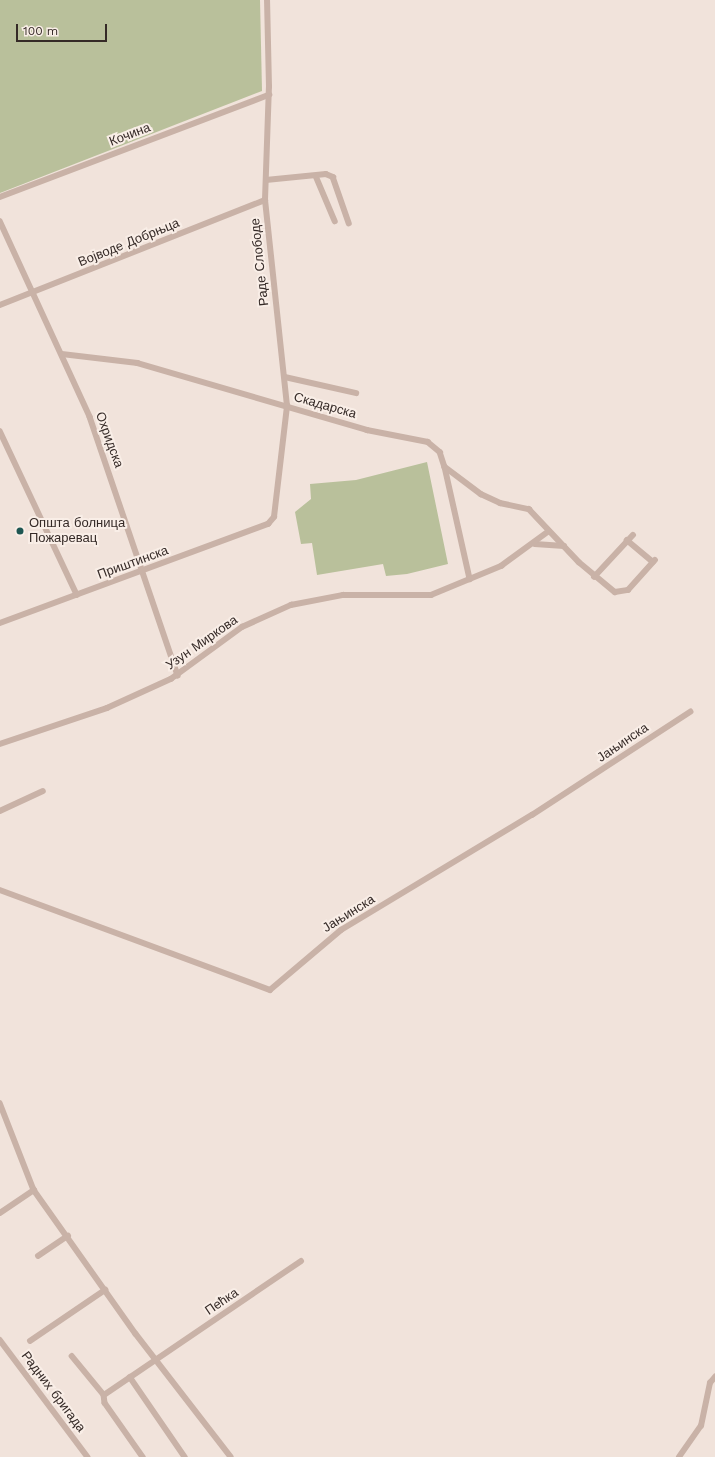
<!DOCTYPE html>
<meta charset="utf-8">
<style>
body{margin:0}
#map{position:relative;width:715px;height:1457px;overflow:hidden;background:#f1e3db;font-family:"Work Sans",sans-serif}
div>[style]{position:absolute}
.green>*{inset:0;background:#b9c09b}
.minor>*{height:5.5px;margin:-2.75px;padding:0 2.75px;transform-origin:2.75px;border-radius:2.75px;background:#c9b2a7}
.dots>*{width:11px;height:11px;translate:-50% -50%;box-sizing:border-box;border:2px solid #f9eee7;border-radius:50%}
span{translate:-50% -50%;white-space:nowrap;text-align:center;line-height:1.15;-webkit-text-stroke:4px #f9eee7;paint-order:stroke}
.street-label{font-size:13px;color:#352a27}
.poi-label{font-size:13px;color:#352a27}
.left{translate:0 -50%;text-align:left}
.scale{position:absolute;left:16px;top:24px;width:91px;height:18px;box-sizing:border-box;border:2px solid #352a27;border-top:0;padding-left:5px;font-size:12px;line-height:14px;white-space:nowrap;color:#352a27;-webkit-text-stroke:3px #f9eee7;paint-order:stroke}
</style>
<div id="map">
<div class="green">
<i style="clip-path:polygon(0 0,260px 0,262px 91px,0 193px)"></i>
<i style="clip-path:polygon(427px 462px,448px 564px,407px 574px,386px 576px,383px 564px,317px 575px,312px 543px,301px 544px,295px 512px,311px 499px,310px 484px,356px 480px)"></i>
</div>
<div class="minor">
<i style="left:316px;top:176px;width:49px;rotate:67.1deg"></i>
<i style="left:266px;top:180px;width:60px;rotate:-5.7deg"></i>
<i style="left:326px;top:174px;width:8px;rotate:23deg"></i>
<i style="left:333px;top:177px;width:49px;rotate:70.8deg"></i>
<i style="left:0;top:197px;width:288px;rotate:-20.8deg"></i>
<i style="left:0;top:221px;width:216px;rotate:65.3deg"></i>
<i style="left:90px;top:417px;width:273px;rotate:71.2deg"></i>
<i style="left:0;top:305px;width:285px;rotate:-21.6deg"></i>
<i style="left:62px;top:354px;width:76px;rotate:6.8deg"></i>
<i style="left:137px;top:363px;width:240px;rotate:16.2deg"></i>
<i style="left:367px;top:430px;width:62px;rotate:11.1deg"></i>
<i style="left:428px;top:442px;width:16px;rotate:40deg"></i>
<i style="left:440px;top:452px;width:16px;rotate:72deg"></i>
<i style="left:445px;top:467px;width:45px;rotate:36.9deg"></i>
<i style="left:481px;top:494px;width:21px;rotate:25deg"></i>
<i style="left:500px;top:503px;width:30px;rotate:12deg"></i>
<i style="left:529px;top:509px;width:73px;rotate:46.7deg"></i>
<i style="left:579px;top:562px;width:47px;rotate:39.8deg"></i>
<i style="left:615px;top:592px;width:13px;rotate:-9deg"></i>
<i style="left:628px;top:590px;width:40px;rotate:-48deg"></i>
<i style="left:285px;top:377px;width:73px;rotate:12.7deg"></i>
<i style="left:0;top:431px;width:181px;rotate:64.8deg"></i>
<i style="left:445px;top:467px;width:115px;rotate:77.4deg"></i>
<i style="left:627px;top:540px;width:34px;rotate:40deg"></i>
<i style="left:535px;top:544px;width:29px;rotate:4deg"></i>
<i style="left:594px;top:577px;width:57px;rotate:-47.1deg"></i>
<i style="left:0;top:623px;width:286px;rotate:-20.3deg"></i>
<i style="left:268px;top:524px;width:9px;rotate:-49deg"></i>
<i style="left:274px;top:517px;width:112px;rotate:-83.3deg"></i>
<i style="left:287px;top:406px;width:207px;rotate:-96.1deg"></i>
<i style="left:265px;top:200px;width:113px;rotate:-88deg"></i>
<i style="left:269px;top:87px;width:87px;rotate:-91.3deg"></i>
<i style="left:0;top:744px;width:113px;rotate:-18.6deg"></i>
<i style="left:107px;top:708px;width:70px;rotate:-24.4deg"></i>
<i style="left:171px;top:679px;width:88px;rotate:-36.2deg"></i>
<i style="left:242px;top:627px;width:54px;rotate:-24.2deg"></i>
<i style="left:291px;top:605px;width:53px;rotate:-10.9deg"></i>
<i style="left:343px;top:595px;width:88px"></i>
<i style="left:431px;top:595px;width:76px;rotate:-22.5deg"></i>
<i style="left:501px;top:566px;width:59px;rotate:-36.1deg"></i>
<i style="left:0;top:811px;width:47px;rotate:-24.9deg"></i>
<i style="left:0;top:890px;width:288px;rotate:20.3deg"></i>
<i style="left:270px;top:990px;width:93px;rotate:-40.2deg"></i>
<i style="left:341px;top:930px;width:223px;rotate:-31.1deg"></i>
<i style="left:532px;top:815px;width:189px;rotate:-33.1deg"></i>
<i style="left:0;top:1103px;width:93px;rotate:68.7deg"></i>
<i style="left:34px;top:1190px;width:176px;rotate:54.7deg"></i>
<i style="left:136px;top:1334px;width:155px;rotate:52.3deg"></i>
<i style="left:0;top:1213px;width:41px;rotate:-34.1deg"></i>
<i style="left:38px;top:1256px;width:36px;rotate:-34deg"></i>
<i style="left:0;top:1340px;width:146px;rotate:53.1deg"></i>
<i style="left:30px;top:1341px;width:91px;rotate:-34.2deg"></i>
<i style="left:72px;top:1356px;width:50px;rotate:50.6deg"></i>
<i style="left:104px;top:1395px;width:8px;rotate:83deg"></i>
<i style="left:105px;top:1403px;width:66px;rotate:54.9deg"></i>
<i style="left:130px;top:1377px;width:97px;rotate:55.5deg"></i>
<i style="left:104px;top:1395px;width:238px;rotate:-34.2deg"></i>
<i style="left:679px;top:1457px;width:38px;rotate:-55deg"></i>
<i style="left:701px;top:1426px;width:44px;rotate:-78.2deg"></i>
<i style="left:710px;top:1383px;width:8px;rotate:-50deg"></i>
</div>
<div class="dots">
<i style="left:20px;top:531px;background:#1e5652"></i>
</div>
<div class="street-label">
<span style="left:130px;top:135px;rotate:-21deg">Кочина</span>
<span style="left:129px;top:243px;rotate:-22deg">Војводе Добрњца</span>
<span style="left:260px;top:262px;rotate:-96deg">Раде Слободе</span>
<span style="left:325px;top:406px;rotate:16deg">Скадарска</span>
<span style="left:109px;top:440px;rotate:70deg">Охридска</span>
<span style="left:133px;top:563px;rotate:-20deg">Приштинска</span>
<span style="left:202px;top:643px;rotate:-35deg">Узун Миркова</span>
<span style="left:623px;top:743px;rotate:-34deg">Јањинска</span>
<span style="left:349px;top:914px;rotate:-32deg">Јањинска</span>
<span style="left:222px;top:1302px;rotate:-34deg">Пећка</span>
<span style="left:53px;top:1392px;rotate:53deg">Радних бригада</span>
</div>
<div class="poi-label">
<span class="left" style="left:29px;top:531px">Општа болница<br>Пожаревац</span>
</div>
<div class="scale">100 m</div>
</div>
